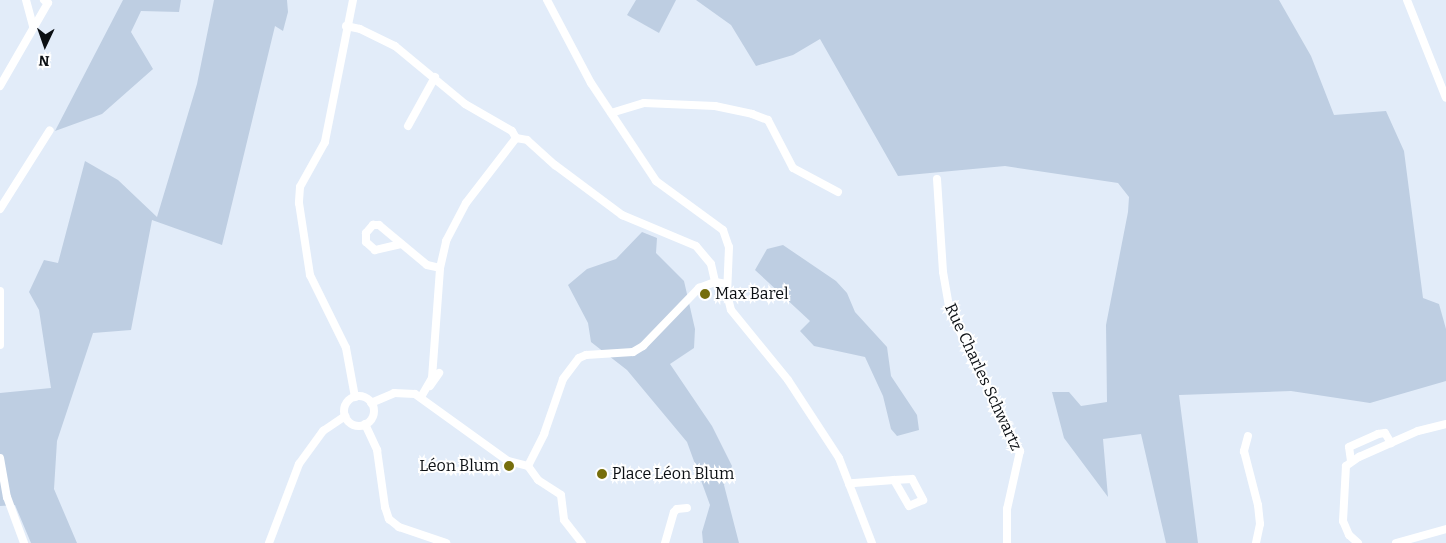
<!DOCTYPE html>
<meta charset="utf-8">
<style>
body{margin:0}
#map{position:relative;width:1446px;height:543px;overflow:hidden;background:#e2ecf9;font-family:Bitter,serif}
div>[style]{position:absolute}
.green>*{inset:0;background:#becee2}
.minor>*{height:8px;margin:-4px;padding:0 4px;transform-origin:4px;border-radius:4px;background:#fff}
.minor>.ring{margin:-4px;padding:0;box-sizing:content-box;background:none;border:8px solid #fff;border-radius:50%}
.dots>*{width:14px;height:14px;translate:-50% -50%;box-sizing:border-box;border:2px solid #fff;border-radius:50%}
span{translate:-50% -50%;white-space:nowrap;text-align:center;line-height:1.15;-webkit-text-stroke:4px #fff;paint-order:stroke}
.poi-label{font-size:16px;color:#0b0f13}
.left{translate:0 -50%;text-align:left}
.right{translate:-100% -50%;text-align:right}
.street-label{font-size:16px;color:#0b0f13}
.north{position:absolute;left:20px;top:20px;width:50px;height:50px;-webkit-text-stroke:4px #fff;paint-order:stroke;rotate:183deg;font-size:14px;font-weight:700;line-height:20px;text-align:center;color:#0b0f13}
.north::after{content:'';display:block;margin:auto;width:18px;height:22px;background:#0b0f13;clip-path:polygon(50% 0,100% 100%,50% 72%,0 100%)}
</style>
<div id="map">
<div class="green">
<i style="clip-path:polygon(123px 0,181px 0,179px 12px,141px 11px,131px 32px,153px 69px,102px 114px,55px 131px)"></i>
<i style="clip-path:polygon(214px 0,287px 0,288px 12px,283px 31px,275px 26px,222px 245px,152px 220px,131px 330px,93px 333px,57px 441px,54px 489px,77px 543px,31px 543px,15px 505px,0 506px,0 393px,51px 388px,39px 310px,29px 292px,44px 260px,58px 263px,85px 161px,118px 180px,157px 217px,197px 84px)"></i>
<i style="clip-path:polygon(636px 0,676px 0,659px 33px,627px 15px)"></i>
<i style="clip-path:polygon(696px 0,1279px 0,1311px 56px,1334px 115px,1386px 111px,1404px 151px,1423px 298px,1439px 304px,1446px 329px,1446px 381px,1370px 403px,1291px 391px,1179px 395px,1198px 543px,1166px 543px,1141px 434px,1103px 439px,1108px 497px,1064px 438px,1052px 392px,1069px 392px,1081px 406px,1107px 402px,1106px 325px,1128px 212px,1129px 197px,1118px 183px,1005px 166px,898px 176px,820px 39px,793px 55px,756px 66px,731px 25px)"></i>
<i style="clip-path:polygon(642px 232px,657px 238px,656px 253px,684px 281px,695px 329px,694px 348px,670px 364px,712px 426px,732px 466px,724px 485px,739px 543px,703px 543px,702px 532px,710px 505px,687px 442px,627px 370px,591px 342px,588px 323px,568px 285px,587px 269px,616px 259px)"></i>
<i style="clip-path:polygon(783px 245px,836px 281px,847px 293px,855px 312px,887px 347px,891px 376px,917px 415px,919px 430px,897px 436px,891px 429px,883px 396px,865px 357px,814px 346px,800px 331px,810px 321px,755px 270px,767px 249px)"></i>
</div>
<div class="minor">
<i style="left:26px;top:0;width:27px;rotate:75deg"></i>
<i style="left:353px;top:0;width:145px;rotate:101.2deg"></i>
<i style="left:325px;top:142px;width:51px;rotate:119.1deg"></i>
<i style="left:300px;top:187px;width:16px;rotate:94deg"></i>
<i style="left:299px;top:203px;width:73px;rotate:81.3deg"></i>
<i style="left:310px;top:275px;width:81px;rotate:63.7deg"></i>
<i style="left:346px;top:348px;width:50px;rotate:79.6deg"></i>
<i style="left:547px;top:0;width:94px;rotate:62.1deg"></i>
<i style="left:591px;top:83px;width:118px;rotate:56.4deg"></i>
<i style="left:656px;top:181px;width:83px;rotate:36.2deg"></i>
<i style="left:723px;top:230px;width:18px;rotate:71deg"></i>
<i style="left:729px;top:247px;width:47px;rotate:92.4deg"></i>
<i style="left:727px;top:294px;width:16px;rotate:76deg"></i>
<i style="left:731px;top:310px;width:90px;rotate:50.8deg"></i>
<i style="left:788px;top:380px;width:93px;rotate:56.8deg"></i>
<i style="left:839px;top:458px;width:91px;rotate:68.8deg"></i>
<i style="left:1407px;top:0;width:105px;rotate:68.3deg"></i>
<i style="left:346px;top:26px;width:14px;rotate:12deg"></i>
<i style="left:360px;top:29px;width:39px;rotate:26deg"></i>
<i style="left:395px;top:46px;width:91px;rotate:39.6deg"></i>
<i style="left:465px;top:104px;width:54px;rotate:29.9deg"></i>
<i style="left:512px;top:131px;width:8px;rotate:60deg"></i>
<i style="left:0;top:86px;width:96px;rotate:-60deg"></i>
<i style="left:48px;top:3px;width:5px;rotate:-143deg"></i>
<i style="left:611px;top:113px;width:34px;rotate:-17deg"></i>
<i style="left:644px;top:103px;width:71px;rotate:2.4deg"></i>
<i style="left:715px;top:106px;width:38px;rotate:12deg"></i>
<i style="left:752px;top:114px;width:17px;rotate:21deg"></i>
<i style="left:768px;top:120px;width:54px;rotate:62.5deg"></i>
<i style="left:793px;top:168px;width:51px;rotate:28.1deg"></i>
<i style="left:408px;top:126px;width:56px;rotate:-61.1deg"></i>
<i style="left:516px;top:138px;width:11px;rotate:10deg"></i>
<i style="left:527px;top:140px;width:38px;rotate:42deg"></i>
<i style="left:555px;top:165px;width:84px;rotate:36.7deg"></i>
<i style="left:622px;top:215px;width:80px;rotate:22.7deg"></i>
<i style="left:696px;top:246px;width:23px;rotate:50deg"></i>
<i style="left:711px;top:264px;width:18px;rotate:77deg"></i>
<i style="left:937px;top:179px;width:93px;rotate:86.3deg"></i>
<i style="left:943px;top:272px;width:41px;rotate:80.1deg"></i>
<i style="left:950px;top:312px;width:156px;rotate:63.3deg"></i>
<i style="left:1020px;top:451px;width:59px;rotate:102.6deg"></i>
<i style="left:1007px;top:509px;width:34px;rotate:90deg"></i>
<i style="left:0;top:209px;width:93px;rotate:-57.7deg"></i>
<i style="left:401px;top:244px;width:27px;rotate:167deg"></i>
<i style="left:375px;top:250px;width:12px;rotate:-138deg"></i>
<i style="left:366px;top:242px;width:9px;rotate:-90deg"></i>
<i style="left:366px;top:233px;width:11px;rotate:-49deg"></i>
<i style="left:373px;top:225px;width:6px"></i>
<i style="left:379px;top:225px;width:62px;rotate:39.8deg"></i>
<i style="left:427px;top:265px;width:13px;rotate:13deg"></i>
<i style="left:0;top:291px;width:54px;rotate:90deg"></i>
<i style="left:430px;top:386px;width:16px;rotate:-55deg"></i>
<i class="ring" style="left:344px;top:396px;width:22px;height:22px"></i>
<i style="left:421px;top:397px;width:22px;rotate:-60deg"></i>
<i style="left:432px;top:378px;width:110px;rotate:-85.8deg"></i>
<i style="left:440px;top:268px;width:28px;rotate:-77deg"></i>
<i style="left:446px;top:241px;width:43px;rotate:-62.2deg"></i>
<i style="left:466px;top:203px;width:82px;rotate:-52.4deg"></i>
<i style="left:371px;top:403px;width:25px;rotate:-23deg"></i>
<i style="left:394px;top:393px;width:21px;rotate:3deg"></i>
<i style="left:415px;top:394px;width:115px;rotate:35.8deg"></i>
<i style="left:508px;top:461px;width:21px;rotate:14deg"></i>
<i style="left:528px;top:466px;width:36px;rotate:-63deg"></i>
<i style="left:544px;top:434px;width:58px;rotate:-70.9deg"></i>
<i style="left:563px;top:379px;width:26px;rotate:-53deg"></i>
<i style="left:579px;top:358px;width:8px;rotate:-23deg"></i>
<i style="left:586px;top:355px;width:47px;rotate:-3.7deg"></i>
<i style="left:633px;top:352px;width:12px;rotate:-31deg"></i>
<i style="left:643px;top:346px;width:81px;rotate:-46deg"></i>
<i style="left:699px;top:288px;width:17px;rotate:-21deg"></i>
<i style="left:715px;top:282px;width:12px;rotate:9deg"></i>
<i style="left:365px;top:424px;width:29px;rotate:65deg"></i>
<i style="left:377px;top:450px;width:58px;rotate:82deg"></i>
<i style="left:385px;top:507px;width:13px;rotate:72deg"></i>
<i style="left:389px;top:519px;width:13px;rotate:39deg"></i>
<i style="left:399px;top:527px;width:50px;rotate:18.8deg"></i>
<i style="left:1248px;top:436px;width:16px;rotate:105deg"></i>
<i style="left:1244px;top:451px;width:56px;rotate:75.5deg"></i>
<i style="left:1258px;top:505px;width:19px;rotate:84deg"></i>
<i style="left:1260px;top:524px;width:19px;rotate:102deg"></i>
<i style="left:0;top:458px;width:40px;rotate:80deg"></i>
<i style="left:7px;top:497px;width:49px;rotate:69.7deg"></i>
<i style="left:1351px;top:461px;width:14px;rotate:-98deg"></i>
<i style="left:1349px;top:447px;width:32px;rotate:-24deg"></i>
<i style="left:1378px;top:434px;width:7px;rotate:-8deg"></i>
<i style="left:1385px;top:433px;width:12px;rotate:59deg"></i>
<i style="left:528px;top:466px;width:17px;rotate:54deg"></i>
<i style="left:538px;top:480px;width:27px;rotate:33deg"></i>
<i style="left:561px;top:495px;width:25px;rotate:83deg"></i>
<i style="left:564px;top:520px;width:29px;rotate:52deg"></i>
<i style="left:849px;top:484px;width:5px;rotate:-11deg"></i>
<i style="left:854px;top:483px;width:40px;rotate:-4.3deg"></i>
<i style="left:894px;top:480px;width:18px;rotate:-3deg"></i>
<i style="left:912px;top:479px;width:24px;rotate:62deg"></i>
<i style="left:923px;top:500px;width:15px;rotate:157deg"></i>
<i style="left:909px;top:506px;width:30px;rotate:-120deg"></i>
<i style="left:269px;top:543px;width:85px;rotate:-69.2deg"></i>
<i style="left:299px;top:464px;width:41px;rotate:-54deg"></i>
<i style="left:323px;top:431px;width:27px;rotate:-34deg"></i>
<i style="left:665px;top:543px;width:32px;rotate:-74deg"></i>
<i style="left:674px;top:512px;width:4px;rotate:-45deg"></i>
<i style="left:677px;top:509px;width:10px;rotate:-6deg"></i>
<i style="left:1358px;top:543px;width:12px;rotate:-138deg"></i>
<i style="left:1349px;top:535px;width:15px;rotate:-113deg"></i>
<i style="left:1343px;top:521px;width:55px;rotate:-86.9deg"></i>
<i style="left:1346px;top:466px;width:16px;rotate:-35deg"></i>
<i style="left:1359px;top:457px;width:64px;rotate:-23.8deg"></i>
<i style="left:1418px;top:431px;width:29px;rotate:-14deg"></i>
<i style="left:1396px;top:543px;width:52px;rotate:-15.6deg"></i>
</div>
<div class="dots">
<i style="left:705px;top:294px;background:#766e0c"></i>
<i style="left:509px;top:466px;background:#766e0c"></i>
<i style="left:602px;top:474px;background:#766e0c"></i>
</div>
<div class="poi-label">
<span class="left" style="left:715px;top:294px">Max Barel</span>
<span class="right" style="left:499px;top:466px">Léon Blum</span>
<span class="left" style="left:612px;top:474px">Place Léon Blum</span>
</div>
<div class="street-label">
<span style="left:983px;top:377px;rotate:65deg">Rue Charles Schwartz</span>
</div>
<div class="north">N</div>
</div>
